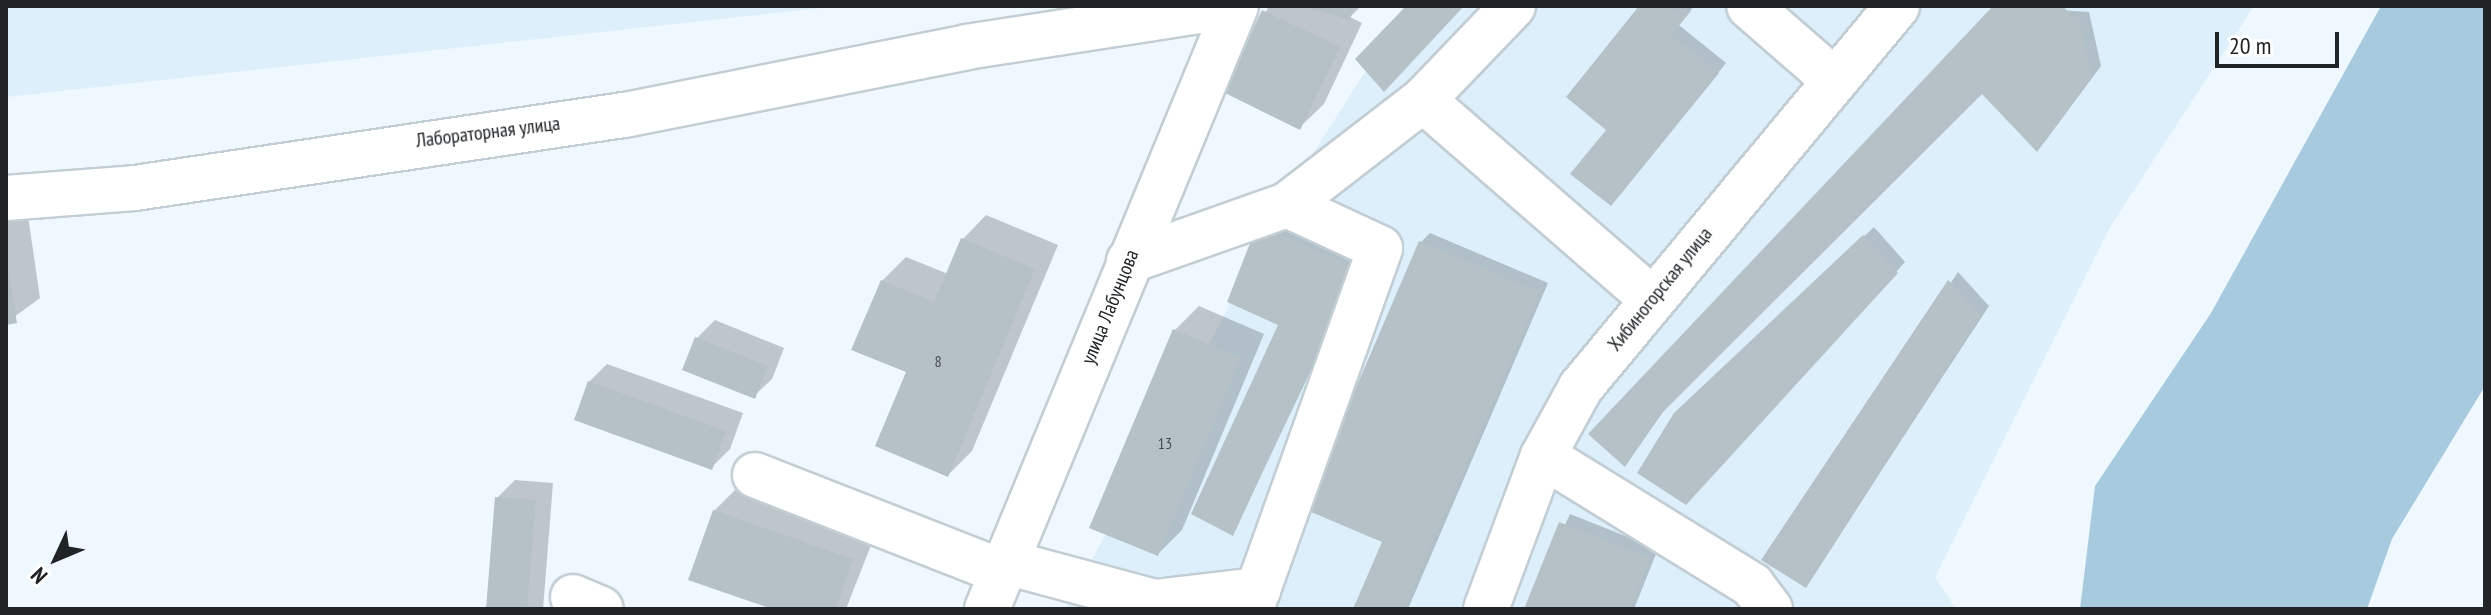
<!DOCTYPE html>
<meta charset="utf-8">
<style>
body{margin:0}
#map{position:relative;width:2491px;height:615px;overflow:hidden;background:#eff8fe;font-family:"PT Sans Narrow",sans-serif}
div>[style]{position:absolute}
.built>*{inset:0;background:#ddeffb}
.green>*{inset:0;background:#a8cadf}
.shadow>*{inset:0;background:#0003}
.building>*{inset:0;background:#b6c0c7}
.roads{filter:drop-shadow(2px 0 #c2cdd4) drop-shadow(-2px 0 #c2cdd4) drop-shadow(0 2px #c2cdd4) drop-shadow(0 -2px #c2cdd4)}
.minor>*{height:44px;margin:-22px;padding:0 22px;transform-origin:22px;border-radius:22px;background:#fff}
span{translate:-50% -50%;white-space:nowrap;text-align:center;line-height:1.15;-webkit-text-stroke:8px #fff;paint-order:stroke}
.number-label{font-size:16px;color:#464b4f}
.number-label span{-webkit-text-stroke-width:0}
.street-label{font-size:20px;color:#202427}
.frame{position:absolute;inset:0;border:8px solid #202427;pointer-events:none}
.north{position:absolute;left:16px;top:519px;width:80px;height:80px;-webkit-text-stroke:6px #fff;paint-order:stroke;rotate:226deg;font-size:22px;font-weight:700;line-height:32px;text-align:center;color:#202427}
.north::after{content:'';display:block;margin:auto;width:28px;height:36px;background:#202427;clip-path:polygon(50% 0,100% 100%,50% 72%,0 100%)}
.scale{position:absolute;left:2215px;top:32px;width:124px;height:36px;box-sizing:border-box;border:4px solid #202427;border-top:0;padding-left:10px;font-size:24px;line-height:28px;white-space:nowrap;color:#202427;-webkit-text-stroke:6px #fff;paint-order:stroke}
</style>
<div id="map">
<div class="built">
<i style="clip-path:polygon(6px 6px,839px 6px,6px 97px)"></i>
<i style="clip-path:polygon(1407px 6px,2254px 6px,2110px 227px,1935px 577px,1956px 609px,1065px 609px,1307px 163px)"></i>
</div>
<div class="green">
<i style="clip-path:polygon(2381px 6px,2485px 6px,2485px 386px,2392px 539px,2367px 609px,2080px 609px,2095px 486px,2211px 313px)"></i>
</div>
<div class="shadow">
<i style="clip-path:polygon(1269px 6px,1361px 6px,1350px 17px,1362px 23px,1324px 104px,1300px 127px,1225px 92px)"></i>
<i style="clip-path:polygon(1642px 6px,1694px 6px,1679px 25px,1726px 63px,1620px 195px,1609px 130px,1568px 96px)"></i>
<i style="clip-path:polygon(1995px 6px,2089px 12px,2101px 66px,2046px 140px,2037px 149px,1982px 92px,1671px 401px,1625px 464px,1591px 433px)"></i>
<i style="clip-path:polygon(27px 209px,40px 298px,6px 323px,6px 212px)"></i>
<i style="clip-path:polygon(986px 215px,1058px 245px,972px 451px,948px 475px,882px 281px,906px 257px,948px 274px,963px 239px)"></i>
<i style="clip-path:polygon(1268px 217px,1365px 257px,1233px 534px,1280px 324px)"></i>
<i style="clip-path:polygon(1874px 227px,1905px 262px,1695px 493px,1676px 415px)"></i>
<i style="clip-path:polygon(1430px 233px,1548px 283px,1408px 609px,1355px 609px,1384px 541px,1421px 242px)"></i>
<i style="clip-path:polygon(1958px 272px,1989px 306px,1806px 585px,1764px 560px)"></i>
<i style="clip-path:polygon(1199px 306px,1264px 334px,1182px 530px,1158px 554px,1175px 330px)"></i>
<i style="clip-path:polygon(715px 320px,784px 348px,772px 379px,754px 396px,697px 338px)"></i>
<i style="clip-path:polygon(607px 364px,743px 413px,730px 449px,712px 467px,589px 382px)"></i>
<i style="clip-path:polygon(515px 480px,553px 483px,543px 609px,488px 609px,497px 498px)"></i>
<i style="clip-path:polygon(738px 487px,875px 535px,846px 609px,778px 609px,714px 511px)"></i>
<i style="clip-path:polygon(1570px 514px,1658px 549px,1634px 609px,1526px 609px)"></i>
</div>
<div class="building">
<i style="clip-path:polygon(1302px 6px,1354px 6px,1350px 20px)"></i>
<i style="clip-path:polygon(1406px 6px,1464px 6px,1384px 92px,1355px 59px)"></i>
<i style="clip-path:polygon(1639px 6px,1691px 11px,1671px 35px,1719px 73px,1611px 206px,1570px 174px,1606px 130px,1566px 97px)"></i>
<i style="clip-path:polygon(1993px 6px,2062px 6px,2080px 21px,2092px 77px,2037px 152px,1982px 94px,1662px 413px,1625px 467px,1588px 434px)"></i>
<i style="clip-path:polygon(1262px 10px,1340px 47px,1300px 130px,1223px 92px)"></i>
<i style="clip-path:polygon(1257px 225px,1357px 267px,1233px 536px,1191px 514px,1278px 325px,1227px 302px)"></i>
<i style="clip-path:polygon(1863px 235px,1898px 273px,1686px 505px,1637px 473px,1674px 413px)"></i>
<i style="clip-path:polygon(961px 238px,1035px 269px,948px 477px,875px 446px,906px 372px,851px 350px,881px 280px,934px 302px)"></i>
<i style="clip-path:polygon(1419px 241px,1540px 292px,1404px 609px,1353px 609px,1382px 542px,1304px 509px)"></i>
<i style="clip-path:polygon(6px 258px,17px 323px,6px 325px)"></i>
<i style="clip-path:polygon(1948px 280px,1981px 316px,1806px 588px,1761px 560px)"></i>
<i style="clip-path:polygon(1173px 329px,1241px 358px,1158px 556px,1089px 528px)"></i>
<i style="clip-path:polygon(695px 337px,768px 366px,755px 399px,682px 370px)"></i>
<i style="clip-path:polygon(588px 381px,726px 431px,712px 470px,574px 420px)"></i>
<i style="clip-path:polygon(495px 497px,536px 500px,527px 609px,486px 609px)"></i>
<i style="clip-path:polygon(713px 510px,853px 559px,836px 609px,772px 609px,688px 580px)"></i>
<i style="clip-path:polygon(1559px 522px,1650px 558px,1630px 609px,1524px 609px)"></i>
</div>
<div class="roads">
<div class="minor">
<i style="left:1749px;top:6px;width:113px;rotate:41deg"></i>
<i style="left:1423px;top:100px;width:130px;rotate:-46.2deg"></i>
<i style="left:6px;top:198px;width:129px;rotate:-4.4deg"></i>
<i style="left:135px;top:188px;width:495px;rotate:-8.5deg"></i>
<i style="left:625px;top:115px;width:349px;rotate:-11.2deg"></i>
<i style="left:967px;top:47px;width:267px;rotate:-8.8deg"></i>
<i style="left:1129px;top:261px;width:168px;rotate:-19.5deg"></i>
<i style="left:1287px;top:205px;width:172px;rotate:-37.7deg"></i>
<i style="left:1423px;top:100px;width:302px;rotate:41deg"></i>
<i style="left:1543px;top:456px;width:246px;rotate:31.7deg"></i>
<i style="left:1752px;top:585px;width:30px;rotate:53deg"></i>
<i style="left:755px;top:475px;width:265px;rotate:21.4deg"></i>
<i style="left:1006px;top:562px;width:153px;rotate:15.1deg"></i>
<i style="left:1154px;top:602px;width:105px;rotate:-6.6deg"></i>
<i style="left:573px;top:597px;width:30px;rotate:23deg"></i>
<i style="left:987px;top:609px;width:652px;rotate:-67.56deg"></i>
<i style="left:1251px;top:609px;width:383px;rotate:-70.3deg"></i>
<i style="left:1380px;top:248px;width:102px;rotate:-155.2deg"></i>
<i style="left:1486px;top:609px;width:163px;rotate:-69.6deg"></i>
<i style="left:1543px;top:456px;width:79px;rotate:-61.2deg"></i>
<i style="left:1581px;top:387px;width:495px;rotate:-50.3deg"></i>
</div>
</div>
<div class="number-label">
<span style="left:938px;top:361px">8</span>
<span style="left:1165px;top:443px">13</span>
</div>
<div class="street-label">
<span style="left:488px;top:132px;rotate:-7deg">Лабораторная улица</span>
<span style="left:1660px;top:289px;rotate:-51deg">Хибиногорская улица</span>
<span style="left:1110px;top:307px;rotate:-68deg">улица Лабунцова</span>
</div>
<div class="frame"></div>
<div class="north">N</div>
<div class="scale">20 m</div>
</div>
